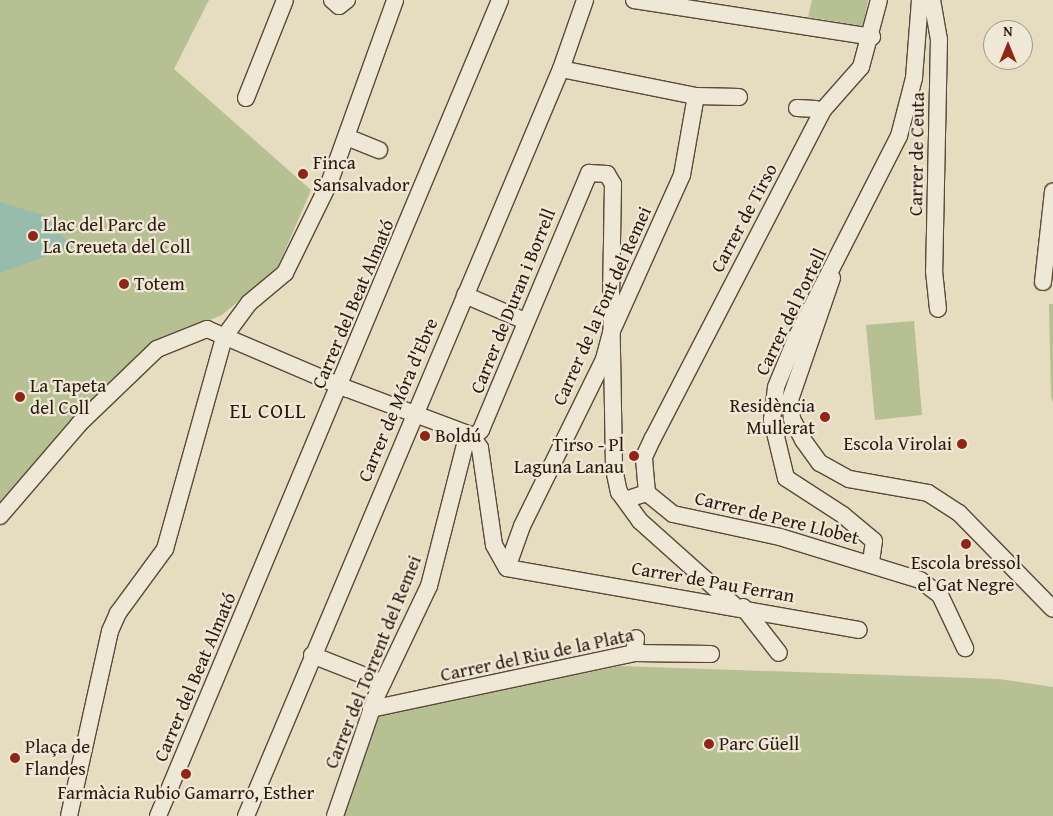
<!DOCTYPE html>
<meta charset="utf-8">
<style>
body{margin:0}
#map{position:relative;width:1053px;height:816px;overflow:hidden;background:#e6dcc0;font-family:"Gentium Book Plus",serif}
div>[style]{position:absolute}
.green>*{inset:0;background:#b6c092}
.water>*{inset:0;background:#97bcad}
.roads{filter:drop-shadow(1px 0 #5a4939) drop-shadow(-1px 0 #5a4939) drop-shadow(0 1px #5a4939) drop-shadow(0 -1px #5a4939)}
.minor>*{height:16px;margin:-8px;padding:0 8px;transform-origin:8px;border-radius:8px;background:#efe8d6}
.dots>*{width:14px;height:14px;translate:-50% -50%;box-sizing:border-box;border:2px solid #efe8d6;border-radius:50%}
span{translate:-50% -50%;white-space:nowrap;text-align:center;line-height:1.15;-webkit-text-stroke:4.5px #efe8d6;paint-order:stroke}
.street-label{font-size:19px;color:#2b180c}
.poi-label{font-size:19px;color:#2b180c}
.left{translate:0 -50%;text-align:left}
.right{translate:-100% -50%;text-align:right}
.quarter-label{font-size:21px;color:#2b180c;letter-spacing:1px}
.north{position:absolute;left:983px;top:20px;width:50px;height:50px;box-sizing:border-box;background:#efe8d6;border:1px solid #a19585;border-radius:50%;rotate:0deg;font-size:14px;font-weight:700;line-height:20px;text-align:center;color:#2b180c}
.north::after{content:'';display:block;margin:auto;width:18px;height:22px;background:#8f2418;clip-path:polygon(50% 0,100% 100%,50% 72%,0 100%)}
</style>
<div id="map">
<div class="green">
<i style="clip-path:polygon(0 0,209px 0,174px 69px,311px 190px,277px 269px,222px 315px,162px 339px,0 512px)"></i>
<i style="clip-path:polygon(812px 0,868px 0,863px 26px,808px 17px)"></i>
<i style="clip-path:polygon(1049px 304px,1053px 304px,1053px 403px,1051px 396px)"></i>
<i style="clip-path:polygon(914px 321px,922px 415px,875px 420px,866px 325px)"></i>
<i style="clip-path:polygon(620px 666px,999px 679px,1053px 687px,1053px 816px,341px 816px,375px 717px)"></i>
</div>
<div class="water">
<i style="clip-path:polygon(0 202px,43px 215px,72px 247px,0 273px)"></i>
</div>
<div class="roads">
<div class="minor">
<i style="left:332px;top:0;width:9px;rotate:41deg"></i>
<i style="left:339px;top:6px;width:10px;rotate:-37deg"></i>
<i style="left:634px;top:0;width:241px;rotate:8.8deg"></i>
<i style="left:932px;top:0;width:40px;rotate:80deg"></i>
<i style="left:939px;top:39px;width:232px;rotate:91.2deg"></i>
<i style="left:934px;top:271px;width:38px;rotate:84deg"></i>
<i style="left:561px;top:69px;width:138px;rotate:11.3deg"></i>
<i style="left:696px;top:96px;width:43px;rotate:1.3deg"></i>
<i style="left:246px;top:98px;width:105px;rotate:-68.3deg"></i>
<i style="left:797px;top:108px;width:19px;rotate:3deg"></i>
<i style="left:354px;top:140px;width:27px;rotate:22deg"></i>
<i style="left:832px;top:278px;width:129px;rotate:109deg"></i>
<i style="left:790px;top:400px;width:19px;rotate:84deg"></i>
<i style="left:792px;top:419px;width:24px;rotate:62deg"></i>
<i style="left:803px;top:440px;width:29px;rotate:54deg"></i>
<i style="left:820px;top:463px;width:33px;rotate:29deg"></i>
<i style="left:849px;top:479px;width:80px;rotate:10deg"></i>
<i style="left:928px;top:493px;width:37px;rotate:33deg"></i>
<i style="left:959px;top:513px;width:134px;rotate:45.6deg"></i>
<i style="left:1043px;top:282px;width:91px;rotate:-83.7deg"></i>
<i style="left:465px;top:295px;width:65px;rotate:23.4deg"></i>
<i style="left:647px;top:493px;width:33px;rotate:39deg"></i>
<i style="left:673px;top:514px;width:109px;rotate:12.1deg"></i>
<i style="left:780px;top:537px;width:146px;rotate:17.1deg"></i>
<i style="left:920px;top:580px;width:25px;rotate:37deg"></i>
<i style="left:940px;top:595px;width:59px;rotate:64.7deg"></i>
<i style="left:628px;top:499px;width:20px;rotate:-18deg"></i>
<i style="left:647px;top:493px;width:36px;rotate:-95deg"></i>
<i style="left:644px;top:457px;width:21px;rotate:-65deg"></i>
<i style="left:653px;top:438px;width:369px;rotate:-62.6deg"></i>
<i style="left:823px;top:110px;width:57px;rotate:-48.5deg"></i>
<i style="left:861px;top:67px;width:69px;rotate:-75deg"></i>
<i style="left:0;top:516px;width:121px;rotate:-49.3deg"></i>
<i style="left:79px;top:424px;width:108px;rotate:-43.9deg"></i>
<i style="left:157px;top:349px;width:54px;rotate:-21.8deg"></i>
<i style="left:207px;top:329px;width:153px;rotate:23.1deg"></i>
<i style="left:348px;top:389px;width:131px;rotate:20.5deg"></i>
<i style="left:471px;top:435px;width:16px;rotate:55deg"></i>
<i style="left:480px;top:448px;width:98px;rotate:81.8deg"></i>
<i style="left:494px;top:545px;width:26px;rotate:61deg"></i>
<i style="left:507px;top:568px;width:357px;rotate:10deg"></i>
<i style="left:871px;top:562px;width:21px;rotate:-82deg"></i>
<i style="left:874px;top:541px;width:40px;rotate:-140deg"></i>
<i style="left:843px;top:515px;width:68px;rotate:-147deg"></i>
<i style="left:786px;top:478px;width:60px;rotate:-103.6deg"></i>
<i style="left:772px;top:420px;width:33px;rotate:-83deg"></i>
<i style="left:776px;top:387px;width:55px;rotate:-67.6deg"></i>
<i style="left:797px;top:336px;width:225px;rotate:-63deg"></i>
<i style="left:899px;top:136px;width:60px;rotate:-75.5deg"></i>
<i style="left:914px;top:78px;width:78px;rotate:-85.6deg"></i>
<i style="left:507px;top:568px;width:45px;rotate:-70.3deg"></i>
<i style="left:522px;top:526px;width:186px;rotate:-63.8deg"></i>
<i style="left:604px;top:359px;width:27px;rotate:-75deg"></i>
<i style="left:611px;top:333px;width:173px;rotate:-65.8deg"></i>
<i style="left:682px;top:175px;width:80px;rotate:-80deg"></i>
<i style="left:743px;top:607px;width:58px;rotate:52deg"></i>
<i style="left:634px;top:653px;width:15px;rotate:-82deg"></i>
<i style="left:312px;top:655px;width:76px;rotate:21.5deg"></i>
<i style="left:371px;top:709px;width:269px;rotate:-12deg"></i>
<i style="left:634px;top:653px;width:77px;rotate:0.7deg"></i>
<i style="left:69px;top:816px;width:189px;rotate:-77.5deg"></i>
<i style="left:110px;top:631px;width:20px;rotate:-66deg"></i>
<i style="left:118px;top:613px;width:79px;rotate:-53.7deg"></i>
<i style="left:165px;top:549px;width:220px;rotate:-74.4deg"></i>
<i style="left:224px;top:337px;width:42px;rotate:-53.7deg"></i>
<i style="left:249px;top:303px;width:47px;rotate:-39.8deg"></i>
<i style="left:285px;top:273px;width:102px;rotate:-63.9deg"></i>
<i style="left:330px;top:181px;width:192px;rotate:-70.2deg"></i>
<i style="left:158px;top:816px;width:885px;rotate:-67.26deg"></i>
<i style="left:246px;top:816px;width:811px;rotate:-67.14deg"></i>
<i style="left:561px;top:69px;width:73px;rotate:-70.8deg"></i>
<i style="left:335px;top:816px;width:126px;rotate:-71deg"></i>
<i style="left:376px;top:697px;width:123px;rotate:-64.5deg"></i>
<i style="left:429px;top:586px;width:146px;rotate:-75.7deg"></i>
<i style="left:465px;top:445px;width:22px;rotate:-43deg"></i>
<i style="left:481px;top:430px;width:279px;rotate:-67.2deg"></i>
<i style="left:589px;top:173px;width:18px;rotate:3deg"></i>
<i style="left:607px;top:174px;width:12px;rotate:59deg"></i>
<i style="left:613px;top:184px;width:110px;rotate:91deg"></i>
<i style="left:611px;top:294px;width:175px;rotate:89deg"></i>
<i style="left:614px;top:469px;width:24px;rotate:78deg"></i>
<i style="left:619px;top:492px;width:36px;rotate:54deg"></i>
<i style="left:640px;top:521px;width:126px;rotate:41.8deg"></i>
</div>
</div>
<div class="dots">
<i style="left:303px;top:174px;background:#8f2418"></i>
<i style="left:33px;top:236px;background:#8f2418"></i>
<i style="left:124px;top:284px;background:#8f2418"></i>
<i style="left:20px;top:397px;background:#8f2418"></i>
<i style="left:825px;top:417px;background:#8f2418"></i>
<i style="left:425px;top:436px;background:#8f2418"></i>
<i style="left:962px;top:444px;background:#8f2418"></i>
<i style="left:634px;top:456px;background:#8f2418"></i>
<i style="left:966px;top:544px;background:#8f2418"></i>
<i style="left:709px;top:744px;background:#8f2418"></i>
<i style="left:15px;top:758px;background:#8f2418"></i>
<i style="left:186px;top:774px;background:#8f2418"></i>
</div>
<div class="street-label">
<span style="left:917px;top:154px;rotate:-89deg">Carrer de Ceuta</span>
<span style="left:744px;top:218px;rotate:-62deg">Carrer de Tirso</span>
<span style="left:513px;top:301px;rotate:-68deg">Carrer de Duran i Borrell</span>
<span style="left:353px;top:304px;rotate:-67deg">Carrer del Beat Almató</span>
<span style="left:602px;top:306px;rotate:-66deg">Carrer de la Font del Remei</span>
<span style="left:791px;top:312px;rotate:-64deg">Carrer del Portell</span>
<span style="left:398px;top:400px;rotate:-67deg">Carrer de Móra d'Ebre</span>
<span style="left:777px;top:518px;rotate:14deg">Carrer de Pere Llobet</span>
<span style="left:713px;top:582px;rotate:10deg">Carrer de Pau Ferran</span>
<span style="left:537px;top:655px;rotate:-12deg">Carrer del Riu de la Plata</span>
<span style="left:373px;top:662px;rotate:-68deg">Carrer del Torrent del Remei</span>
<span style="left:195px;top:677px;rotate:-67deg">Carrer del Beat Almató</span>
</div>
<div class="poi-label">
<span class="left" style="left:313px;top:174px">Finca<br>Sansalvador</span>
<span class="left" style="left:43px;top:236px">Llac del Parc de<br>La Creueta del Coll</span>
<span class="left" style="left:134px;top:284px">Totem</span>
<span class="left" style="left:30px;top:397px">La Tapeta<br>del Coll</span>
<span class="right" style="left:815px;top:417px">Residència<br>Mullerat</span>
<span class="left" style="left:435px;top:436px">Boldú</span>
<span class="right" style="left:952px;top:444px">Escola Virolai</span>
<span class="right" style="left:624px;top:456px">Tirso - Pl<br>Laguna Lanau</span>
<span style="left:966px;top:574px">Escola bressol<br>el Gat Negre</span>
<span class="left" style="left:719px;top:744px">Parc Güell</span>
<span class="left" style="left:25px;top:758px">Plaça de<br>Flandes</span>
<span style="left:186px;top:793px">Farmàcia Rubio Gamarro, Esther</span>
</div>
<div class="quarter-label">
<span style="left:268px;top:411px">EL COLL</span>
</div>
<div class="north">N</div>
</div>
